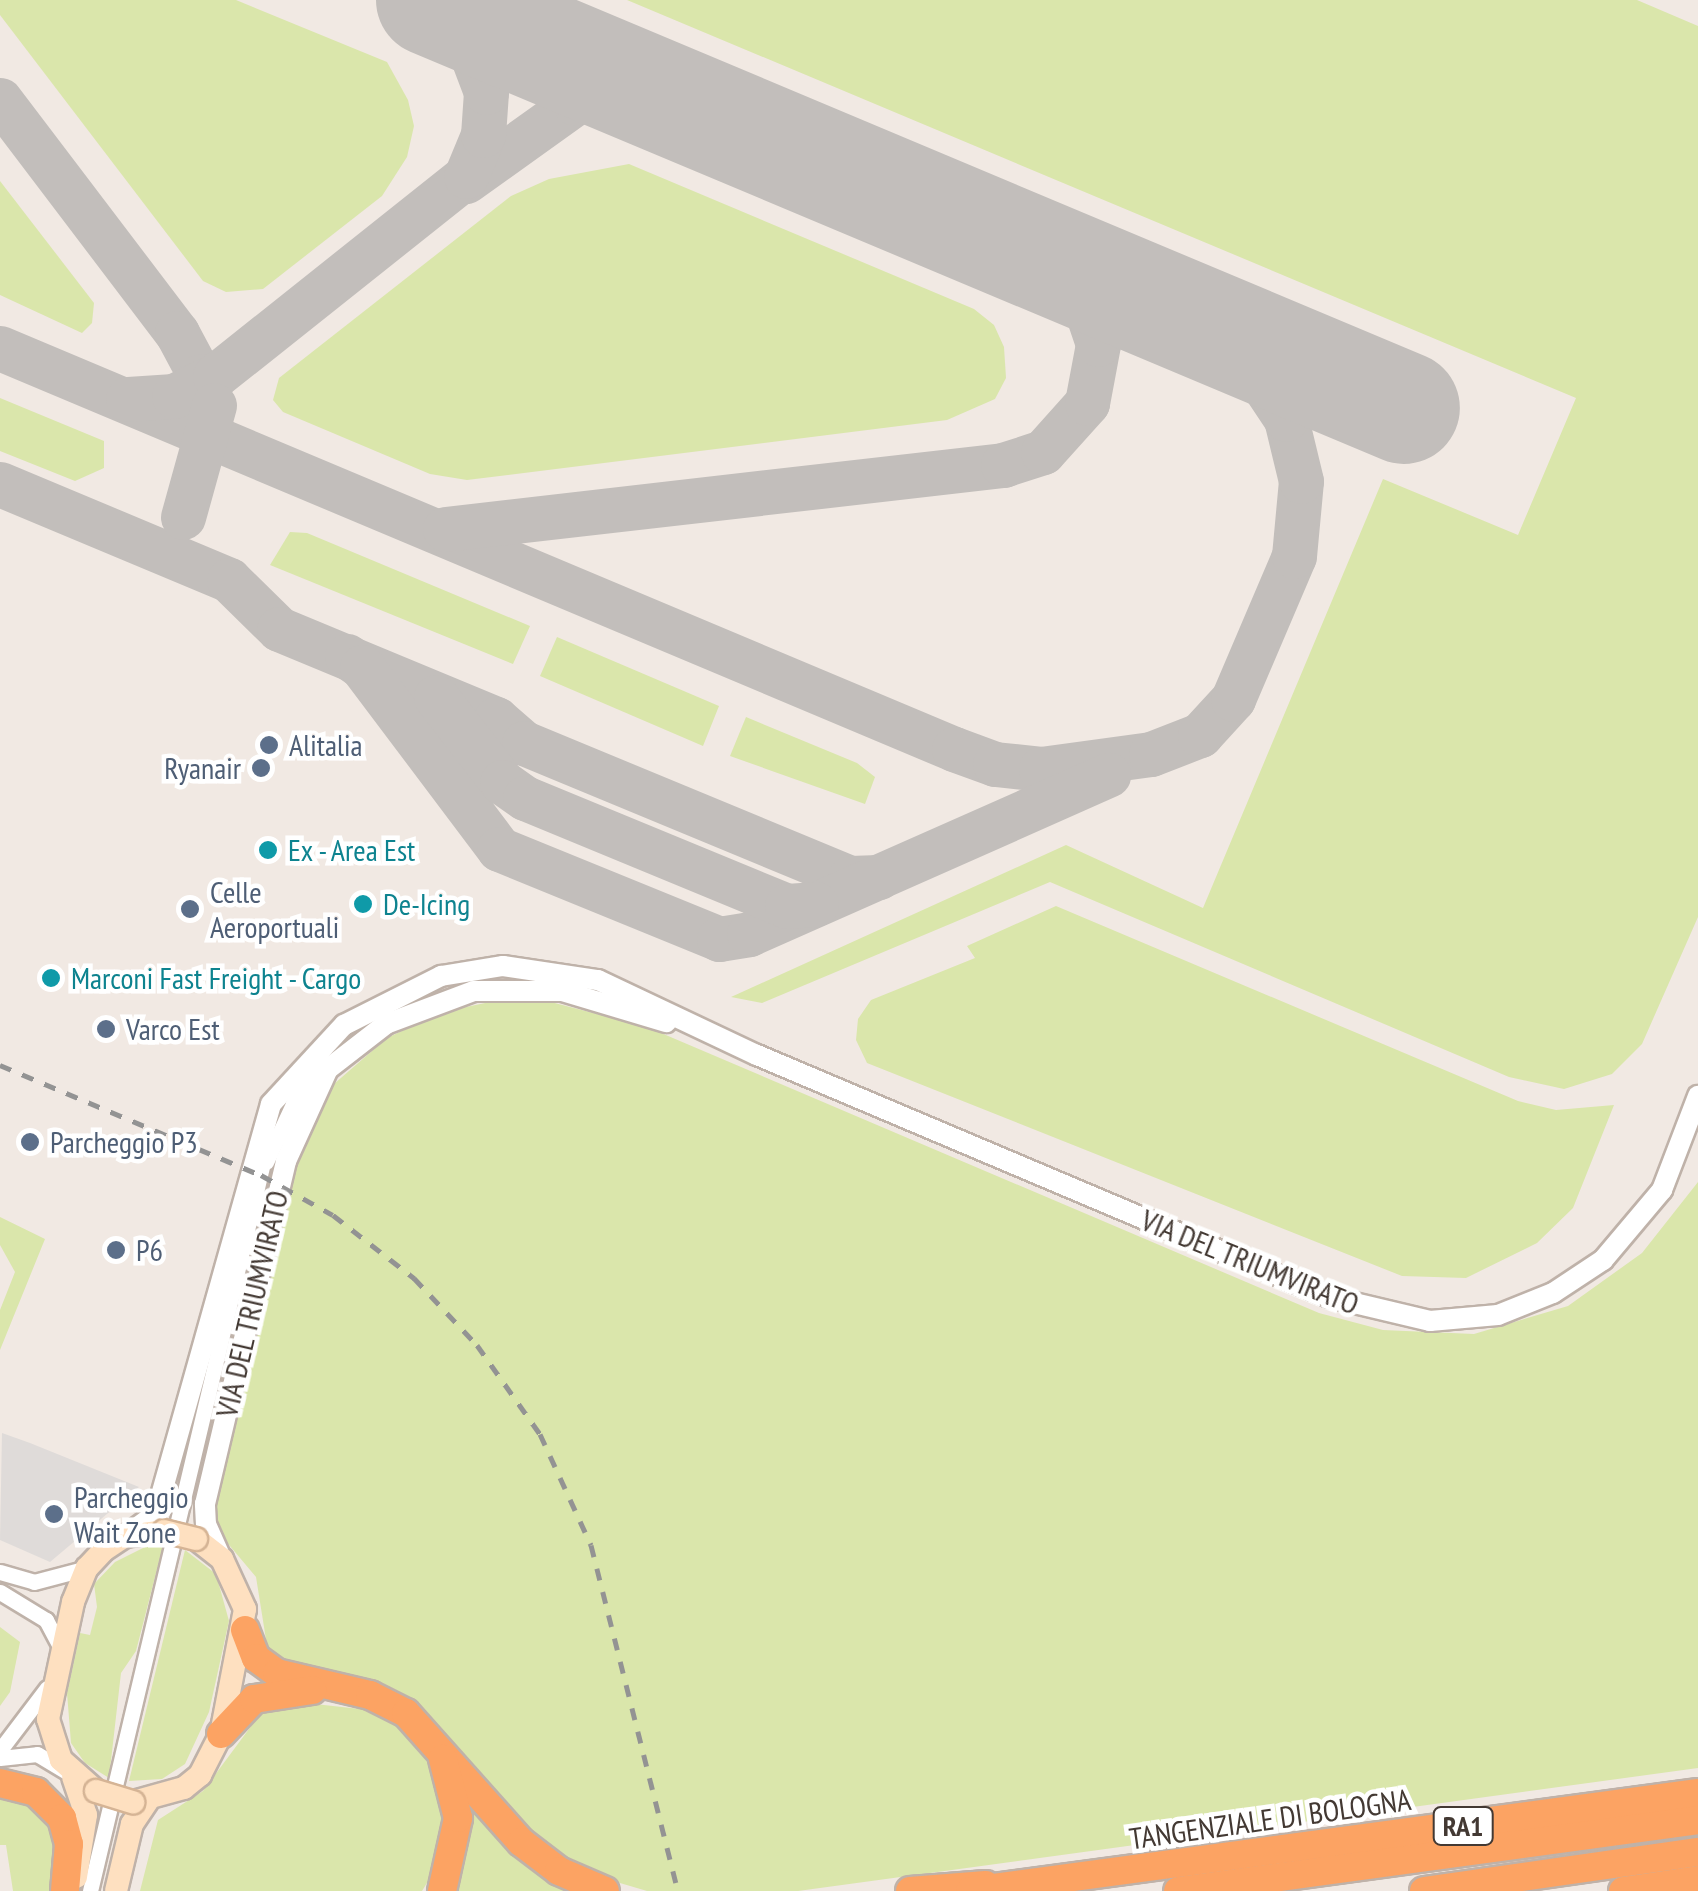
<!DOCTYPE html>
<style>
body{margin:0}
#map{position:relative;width:1698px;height:1891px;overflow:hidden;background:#f1e9e3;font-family:"PT Sans Narrow",sans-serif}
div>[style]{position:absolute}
.green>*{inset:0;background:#dae6ab}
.parking>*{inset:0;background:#dfdbd9}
.taxiway>*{height:45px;margin:-22.5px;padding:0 22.5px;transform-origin:22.5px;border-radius:22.5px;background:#c2bebb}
.runway>*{height:112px;margin:-56px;padding:0 56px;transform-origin:56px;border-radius:56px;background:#c2bebb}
.roads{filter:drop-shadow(2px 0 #bfb2a9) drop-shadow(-2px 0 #bfb2a9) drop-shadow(0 2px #bfb2a9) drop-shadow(0 -2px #bfb2a9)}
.minor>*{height:15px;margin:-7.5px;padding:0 7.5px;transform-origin:7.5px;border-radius:7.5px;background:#fff}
.tertiary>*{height:20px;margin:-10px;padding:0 10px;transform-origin:10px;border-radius:10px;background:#fff}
.secondary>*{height:22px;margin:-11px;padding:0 11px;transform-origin:11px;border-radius:11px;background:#fee0c0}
.motorway>*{height:28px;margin:-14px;padding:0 14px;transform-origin:14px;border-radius:14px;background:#fca363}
.rail>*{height:5px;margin-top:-2.5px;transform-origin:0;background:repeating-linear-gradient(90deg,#939393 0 12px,transparent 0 24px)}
.bridges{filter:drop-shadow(2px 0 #d5b495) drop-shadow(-2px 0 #d5b495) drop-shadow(0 2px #d5b495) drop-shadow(0 -2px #d5b495)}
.secondary-bridge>*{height:22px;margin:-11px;padding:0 11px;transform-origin:11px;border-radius:11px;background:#fee0c0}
.dots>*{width:28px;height:28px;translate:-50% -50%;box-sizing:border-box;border:5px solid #fff;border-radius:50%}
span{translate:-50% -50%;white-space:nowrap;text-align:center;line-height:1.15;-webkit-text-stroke:9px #fff;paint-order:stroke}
.shield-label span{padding:2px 8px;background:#fff;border:2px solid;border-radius:8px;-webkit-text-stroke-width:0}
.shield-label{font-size:28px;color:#433933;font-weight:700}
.service-label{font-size:30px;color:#4e5e75}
.left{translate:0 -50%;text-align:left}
.right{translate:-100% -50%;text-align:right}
.culture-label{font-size:30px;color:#0d838f}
.street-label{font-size:30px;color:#433933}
</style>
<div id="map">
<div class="green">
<i style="clip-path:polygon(0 0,236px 0,387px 62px,408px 100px,414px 126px,407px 157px,382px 196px,263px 289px,226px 292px,203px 281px,0 15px)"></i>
<i style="clip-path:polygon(627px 0,1637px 0,1698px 26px,1698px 917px,1642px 1044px,1612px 1074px,1564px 1089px,1509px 1077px,1050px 882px,762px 1003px,731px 997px,1066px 845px,1203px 908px,1383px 479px,1518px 535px,1576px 398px)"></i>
<i style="clip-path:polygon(629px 164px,974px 309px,994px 325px,1004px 347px,1006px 378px,995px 399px,947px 420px,467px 480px,430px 474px,283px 412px,273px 400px,279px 378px,511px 196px,549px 179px)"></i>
<i style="clip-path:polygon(0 181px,94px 303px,92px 323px,82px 333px,0 295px)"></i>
<i style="clip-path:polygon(0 398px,104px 441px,104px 468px,75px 481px,0 451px)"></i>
<i style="clip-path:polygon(290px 532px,307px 533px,530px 626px,513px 664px,270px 565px)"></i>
<i style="clip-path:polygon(557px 637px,719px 706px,703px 746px,540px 676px)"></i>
<i style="clip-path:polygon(746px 717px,857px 763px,875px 777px,865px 804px,730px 756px)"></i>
<i style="clip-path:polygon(1056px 906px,1518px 1101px,1556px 1110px,1614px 1105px,1573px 1208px,1537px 1243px,1466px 1278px,1402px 1276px,867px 1063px,856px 1040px,858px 1019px,871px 1000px,975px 958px,967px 946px)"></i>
<i style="clip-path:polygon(547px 1001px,647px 1027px,1319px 1313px,1383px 1330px,1474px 1334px,1568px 1306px,1642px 1253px,1698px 1182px,1698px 1768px,798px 1891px,647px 1891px,576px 1870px,532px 1840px,442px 1736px,268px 1652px,256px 1577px,219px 1533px,212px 1501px,300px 1141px,319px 1097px,387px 1038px,442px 1012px,490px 1002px)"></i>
<i style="clip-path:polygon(0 1217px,45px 1239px,0 1350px,0 1310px,15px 1272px,0 1245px)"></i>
<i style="clip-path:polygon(149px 1545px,163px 1546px,136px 1651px,121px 1673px,109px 1778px,85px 1763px,71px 1743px,67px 1693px,80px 1633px,90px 1635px,97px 1607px,94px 1584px,115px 1562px)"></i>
<i style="clip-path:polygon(185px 1550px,216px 1574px,229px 1621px,209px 1712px,185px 1764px,162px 1779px,129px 1781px)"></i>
<i style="clip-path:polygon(0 1627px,20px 1642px,10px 1692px,0 1706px)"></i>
<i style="clip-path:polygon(297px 1702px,378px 1711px,415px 1741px,441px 1783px,444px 1855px,422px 1891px,140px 1891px,158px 1820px,203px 1791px,266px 1706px)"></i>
<i style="clip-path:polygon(464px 1787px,584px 1891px,453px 1891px)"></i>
<i style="clip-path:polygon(0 1796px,23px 1799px,50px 1824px,57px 1844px,50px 1891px,13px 1891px,6px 1845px,0 1845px)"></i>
</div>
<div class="parking">
<i style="clip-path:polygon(2px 1433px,30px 1443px,139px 1487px,50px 1562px,0 1540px)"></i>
</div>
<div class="taxiway">
<i style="left:0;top:100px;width:293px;rotate:52.8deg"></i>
<i style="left:177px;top:333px;width:49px;rotate:61.9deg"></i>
<i style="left:200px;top:376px;width:37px;rotate:79deg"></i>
<i style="left:466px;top:181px;width:134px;rotate:-35.6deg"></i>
<i style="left:575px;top:103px;width:37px;rotate:-16deg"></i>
<i style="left:611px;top:93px;width:59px;rotate:6.8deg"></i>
<i style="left:0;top:348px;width:1035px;rotate:22.8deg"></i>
<i style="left:954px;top:749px;width:44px;rotate:20.1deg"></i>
<i style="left:995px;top:764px;width:46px;rotate:6.2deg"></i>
<i style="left:1041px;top:769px;width:111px;rotate:-7.8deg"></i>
<i style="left:1151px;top:754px;width:53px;rotate:-21.2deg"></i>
<i style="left:1200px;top:735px;width:49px;rotate:-47.5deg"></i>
<i style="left:1233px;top:699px;width:155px;rotate:-66.9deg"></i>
<i style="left:1294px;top:556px;width:75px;rotate:-84.7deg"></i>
<i style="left:1301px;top:481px;width:64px;rotate:-103.6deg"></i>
<i style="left:1286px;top:419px;width:72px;rotate:-123.7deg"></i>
<i style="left:1246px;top:359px;width:64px;rotate:-142.6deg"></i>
<i style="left:128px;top:399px;width:46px;rotate:-3.7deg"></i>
<i style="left:174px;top:396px;width:46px;rotate:-26deg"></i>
<i style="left:215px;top:376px;width:321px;rotate:-38.5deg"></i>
<i style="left:466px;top:176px;width:44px;rotate:-67.5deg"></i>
<i style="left:483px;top:135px;width:43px;rotate:-86deg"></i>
<i style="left:486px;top:92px;width:57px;rotate:-110.7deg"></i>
<i style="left:466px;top:39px;width:56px;rotate:-135.7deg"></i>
<i style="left:0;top:484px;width:248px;rotate:22.7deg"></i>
<i style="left:229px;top:580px;width:70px;rotate:44.4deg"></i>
<i style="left:279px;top:629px;width:235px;rotate:22.5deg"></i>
<i style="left:496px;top:719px;width:37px;rotate:41deg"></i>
<i style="left:524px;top:743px;width:353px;rotate:22.5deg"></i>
<i style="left:850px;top:878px;width:29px;rotate:-2deg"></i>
<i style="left:183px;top:517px;width:116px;rotate:-74.5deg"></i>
<i style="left:445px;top:529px;width:562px;rotate:-6.54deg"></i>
<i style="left:1003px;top:465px;width:42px;rotate:-18deg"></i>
<i style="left:1043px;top:452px;width:66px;rotate:-48.1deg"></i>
<i style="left:1087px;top:403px;width:60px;rotate:-79.4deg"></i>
<i style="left:1098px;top:344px;width:59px;rotate:-108.7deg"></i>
<i style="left:1079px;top:288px;width:51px;rotate:-139.8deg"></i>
<i style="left:347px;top:656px;width:19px;rotate:36deg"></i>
<i style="left:362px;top:667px;width:228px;rotate:53deg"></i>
<i style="left:499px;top:849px;width:238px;rotate:22.2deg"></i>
<i style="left:719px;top:939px;width:30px;rotate:-9deg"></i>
<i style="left:749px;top:934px;width:393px;rotate:-23.9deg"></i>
<i style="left:436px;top:697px;width:108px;rotate:52.2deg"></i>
<i style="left:502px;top:782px;width:28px;rotate:35deg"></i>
<i style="left:525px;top:798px;width:283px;rotate:22.4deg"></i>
<i style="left:787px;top:906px;width:29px;rotate:-4deg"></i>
</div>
<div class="runway">
<i style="left:432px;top:0;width:1054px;rotate:22.77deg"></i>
</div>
<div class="roads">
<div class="minor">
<i style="left:266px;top:1162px;width:64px;rotate:-65deg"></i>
<i style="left:293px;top:1104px;width:48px;rotate:-48.4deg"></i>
<i style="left:0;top:1572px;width:35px;rotate:16deg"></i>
<i style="left:34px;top:1582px;width:55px;rotate:-14.8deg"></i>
<i style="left:0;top:1592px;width:54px;rotate:31.3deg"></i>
<i style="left:46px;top:1620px;width:32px;rotate:62deg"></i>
<i style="left:0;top:1750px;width:78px;rotate:-52.8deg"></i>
<i style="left:0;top:1758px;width:37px;rotate:-6deg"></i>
<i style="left:37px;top:1754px;width:33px;rotate:31deg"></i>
<i style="left:90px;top:1891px;width:762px;rotate:-76.64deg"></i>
</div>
<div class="tertiary">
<i style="left:128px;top:1534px;width:32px;rotate:-36deg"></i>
<i style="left:154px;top:1515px;width:17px;rotate:-69deg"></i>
<i style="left:160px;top:1499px;width:410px;rotate:-74.3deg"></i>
<i style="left:271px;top:1104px;width:108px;rotate:-47.3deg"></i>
<i style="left:344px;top:1025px;width:109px;rotate:-26.8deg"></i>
<i style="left:441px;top:976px;width:63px;rotate:-9.2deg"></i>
<i style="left:503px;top:966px;width:96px;rotate:8.4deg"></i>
<i style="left:598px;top:980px;width:176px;rotate:25.3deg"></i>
<i style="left:757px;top:1055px;width:621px;rotate:22.93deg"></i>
<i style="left:1329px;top:1297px;width:104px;rotate:13.4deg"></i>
<i style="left:1430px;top:1321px;width:68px;rotate:-5deg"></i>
<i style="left:1498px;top:1315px;width:59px;rotate:-21.8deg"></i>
<i style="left:1553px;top:1293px;width:60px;rotate:-33.4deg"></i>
<i style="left:1603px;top:1260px;width:92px;rotate:-49.9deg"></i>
<i style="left:1662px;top:1190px;width:101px;rotate:-69deg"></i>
<i style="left:221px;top:1558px;width:36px;rotate:-114deg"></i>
<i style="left:206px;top:1525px;width:21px;rotate:-93deg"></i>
<i style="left:205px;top:1504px;width:352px;rotate:-76.7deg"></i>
<i style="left:286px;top:1161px;width:101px;rotate:-65.5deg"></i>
<i style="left:328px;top:1069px;width:73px;rotate:-37.8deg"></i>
<i style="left:386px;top:1024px;width:94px;rotate:-20.6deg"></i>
<i style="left:474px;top:991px;width:88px"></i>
<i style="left:562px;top:991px;width:109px;rotate:16.6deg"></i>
</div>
<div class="secondary">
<i style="left:73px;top:1777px;width:40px;rotate:71.1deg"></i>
<i style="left:86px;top:1815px;width:63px;rotate:99.2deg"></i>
<i style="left:96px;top:1791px;width:47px;rotate:-138.5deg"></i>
<i style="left:61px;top:1760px;width:43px;rotate:-107.6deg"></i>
<i style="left:48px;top:1719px;width:120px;rotate:-77.9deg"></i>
<i style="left:73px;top:1602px;width:37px;rotate:-68deg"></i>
<i style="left:87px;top:1568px;width:25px;rotate:-47deg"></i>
<i style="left:104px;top:1550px;width:25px;rotate:-34deg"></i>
<i style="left:125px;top:1536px;width:39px;rotate:-7deg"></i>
<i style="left:133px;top:1802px;width:53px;rotate:-15.4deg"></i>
<i style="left:184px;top:1788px;width:21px;rotate:-39deg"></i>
<i style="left:200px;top:1775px;width:46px;rotate:-62.9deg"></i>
<i style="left:221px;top:1734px;width:127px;rotate:-79.1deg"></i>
<i style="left:245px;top:1609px;width:55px;rotate:-114.7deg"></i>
<i style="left:222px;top:1559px;width:33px;rotate:-142deg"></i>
<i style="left:116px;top:1891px;width:69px;rotate:-76.6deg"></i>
<i style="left:132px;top:1824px;width:27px;rotate:-56deg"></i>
</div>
<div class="motorway">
<i style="left:245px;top:1630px;width:30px;rotate:69deg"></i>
<i style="left:256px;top:1658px;width:26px;rotate:36deg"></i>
<i style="left:277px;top:1673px;width:96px;rotate:13.3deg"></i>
<i style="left:370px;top:1695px;width:40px;rotate:26.6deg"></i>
<i style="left:406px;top:1713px;width:173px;rotate:48.3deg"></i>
<i style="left:521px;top:1842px;width:48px;rotate:37.3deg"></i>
<i style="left:559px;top:1871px;width:50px;rotate:23.5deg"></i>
<i style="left:221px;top:1734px;width:48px;rotate:-46.7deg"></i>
<i style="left:254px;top:1699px;width:59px;rotate:-8.8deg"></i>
<i style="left:0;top:1783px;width:37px;rotate:14deg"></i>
<i style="left:36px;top:1792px;width:37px;rotate:45deg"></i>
<i style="left:62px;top:1818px;width:27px;rotate:75deg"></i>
<i style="left:69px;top:1844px;width:47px;rotate:94.9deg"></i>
<i style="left:442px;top:1891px;width:75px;rotate:-77.6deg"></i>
<i style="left:458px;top:1818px;width:61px;rotate:-104.3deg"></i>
<i style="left:910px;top:1891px;width:76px;rotate:-4.5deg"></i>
<i style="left:970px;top:1891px;width:735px;rotate:-7.67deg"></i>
<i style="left:1178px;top:1891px;width:525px;rotate:-7.77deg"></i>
<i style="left:1424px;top:1891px;width:277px;rotate:-8.1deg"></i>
<i style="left:1623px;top:1891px;width:76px;rotate:-8.3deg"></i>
</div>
</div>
<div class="rail">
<i style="left:0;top:1065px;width:283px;rotate:22.9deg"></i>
<i style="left:261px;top:1175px;width:82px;rotate:29.1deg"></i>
<i style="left:333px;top:1215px;width:103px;rotate:37.9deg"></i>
<i style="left:414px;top:1278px;width:92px;rotate:46.8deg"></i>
<i style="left:477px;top:1345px;width:109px;rotate:54.7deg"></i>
<i style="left:540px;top:1434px;width:122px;rotate:65.3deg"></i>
<i style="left:591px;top:1545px;width:357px;rotate:75.9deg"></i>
</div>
<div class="bridges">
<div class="secondary-bridge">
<i style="left:164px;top:1531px;width:33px;rotate:14deg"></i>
<i style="left:96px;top:1791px;width:39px;rotate:17deg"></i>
</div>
</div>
<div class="dots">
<i style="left:269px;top:745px;background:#5c6f8a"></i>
<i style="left:261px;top:768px;background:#5c6f8a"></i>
<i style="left:268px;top:850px;background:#0f9aa8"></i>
<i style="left:363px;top:904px;background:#0f9aa8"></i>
<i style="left:190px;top:909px;background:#5c6f8a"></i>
<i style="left:51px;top:978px;background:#0f9aa8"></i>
<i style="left:106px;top:1029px;background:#5c6f8a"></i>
<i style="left:30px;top:1142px;background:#5c6f8a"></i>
<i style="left:116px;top:1250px;background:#5c6f8a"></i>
<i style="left:54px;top:1514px;background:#5c6f8a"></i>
</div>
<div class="shield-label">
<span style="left:1463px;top:1826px">RA1</span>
</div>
<div class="service-label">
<span class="left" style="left:289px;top:745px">Alitalia</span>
<span class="right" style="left:241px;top:768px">Ryanair</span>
<span class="left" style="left:210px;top:909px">Celle<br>Aeroportuali</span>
<span class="left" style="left:126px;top:1029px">Varco Est</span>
<span class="left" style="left:50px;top:1142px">Parcheggio P3</span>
<span class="left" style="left:136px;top:1250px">P6</span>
<span class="left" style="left:74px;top:1514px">Parcheggio<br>Wait Zone</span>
</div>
<div class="culture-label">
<span class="left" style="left:288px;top:850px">Ex - Area Est</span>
<span class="left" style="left:383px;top:904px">De-Icing</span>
<span class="left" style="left:71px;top:978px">Marconi Fast Freight - Cargo</span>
</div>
<div class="street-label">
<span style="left:1250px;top:1262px;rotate:22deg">VIA DEL TRIUMVIRATO</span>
<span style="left:252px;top:1304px;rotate:-77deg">VIA DEL TRIUMVIRATO</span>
<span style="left:1270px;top:1819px;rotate:-8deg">TANGENZIALE DI BOLOGNA</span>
</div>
</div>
